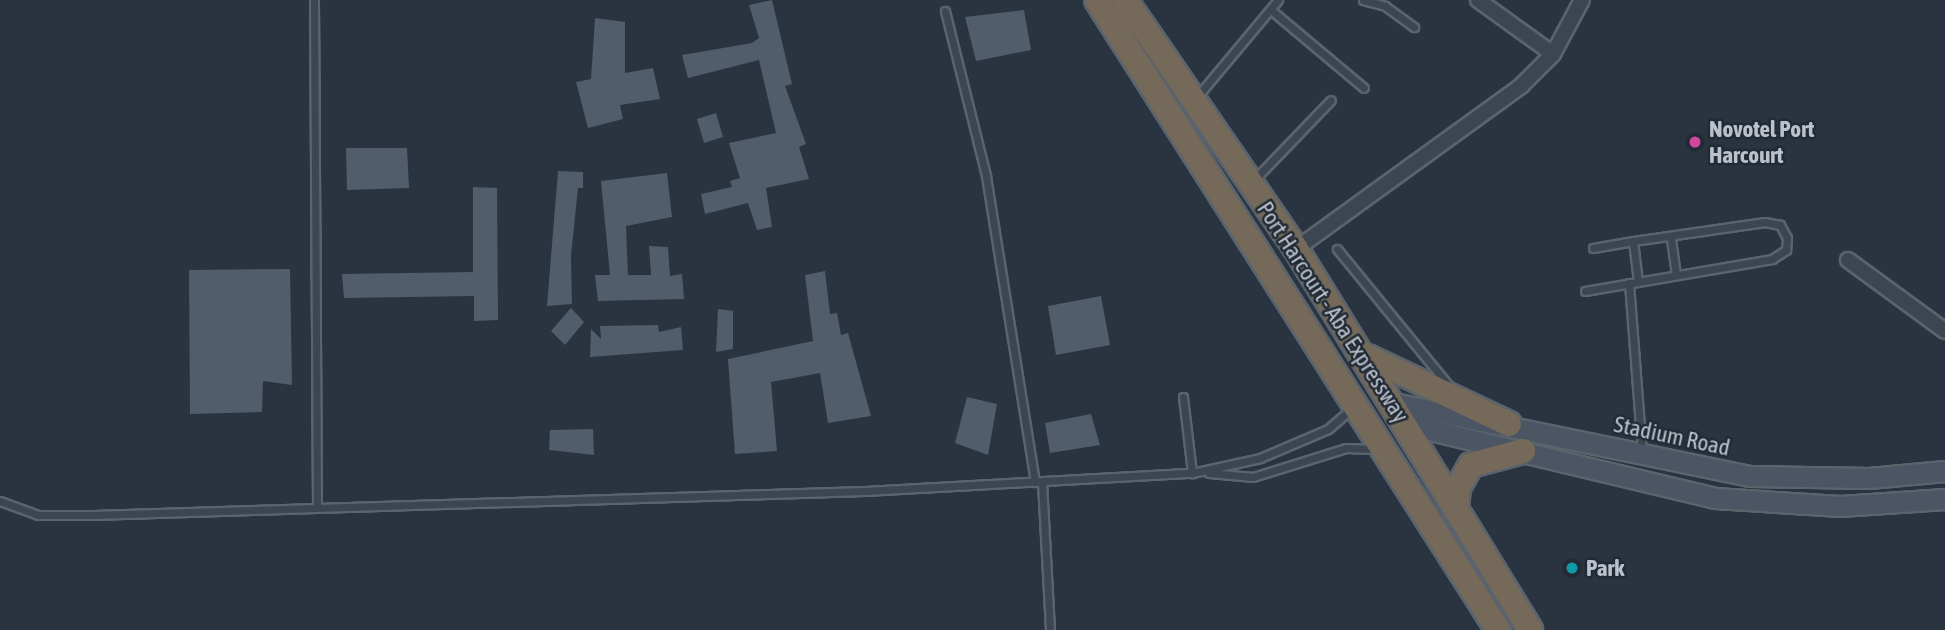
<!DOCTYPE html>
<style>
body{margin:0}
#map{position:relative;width:1945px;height:630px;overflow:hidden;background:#293440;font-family:"Asap Condensed",sans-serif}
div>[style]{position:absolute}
.building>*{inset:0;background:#525d6b}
.roads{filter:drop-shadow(2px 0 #5b636d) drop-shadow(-2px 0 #5b636d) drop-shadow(0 2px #5b636d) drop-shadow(0 -2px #5b636d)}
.lane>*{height:7px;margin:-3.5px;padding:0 3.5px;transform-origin:3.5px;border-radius:3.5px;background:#3d4550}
.street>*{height:14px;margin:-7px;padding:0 7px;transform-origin:7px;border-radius:7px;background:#3d4550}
.secondary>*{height:19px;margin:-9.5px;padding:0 9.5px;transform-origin:9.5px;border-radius:9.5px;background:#4b5563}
.highway>*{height:24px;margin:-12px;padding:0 12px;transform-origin:12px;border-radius:12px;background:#756a5a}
.dots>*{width:19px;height:19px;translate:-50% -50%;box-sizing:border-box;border:4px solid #212a35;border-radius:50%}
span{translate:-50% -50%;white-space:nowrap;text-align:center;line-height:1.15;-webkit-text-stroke:5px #212a35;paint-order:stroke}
.poi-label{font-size:23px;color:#bac1ca;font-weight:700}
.left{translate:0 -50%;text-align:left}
.street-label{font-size:23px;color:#bac1ca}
</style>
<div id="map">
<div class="building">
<i style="clip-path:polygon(772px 0,792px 84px,785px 86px,806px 144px,799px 147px,809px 179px,766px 188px,772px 227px,757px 230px,748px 203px,705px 214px,701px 194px,732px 187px,730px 181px,740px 178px,729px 143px,776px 133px,759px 60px,688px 78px,682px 55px,752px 43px,759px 38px,749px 5px)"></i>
<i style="clip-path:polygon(1024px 10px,1031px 50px,976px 61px,965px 17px)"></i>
<i style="clip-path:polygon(595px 18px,625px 22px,625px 73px,653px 68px,660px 99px,620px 105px,623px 119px,588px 128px,576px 82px,591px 79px)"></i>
<i style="clip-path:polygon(716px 113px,723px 137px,704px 143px,697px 119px)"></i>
<i style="clip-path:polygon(346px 148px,407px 148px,409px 188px,347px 190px)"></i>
<i style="clip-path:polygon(558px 171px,583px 172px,583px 188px,578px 188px,571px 256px,572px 304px,547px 306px)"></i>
<i style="clip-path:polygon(667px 173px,672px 217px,626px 226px,628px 275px,651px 275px,649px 246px,668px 247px,670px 276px,682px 274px,684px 299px,598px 301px,595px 275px,610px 275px,601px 181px)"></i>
<i style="clip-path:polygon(473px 187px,497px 188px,498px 320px,474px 321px,474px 296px,344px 298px,342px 274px,473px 272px)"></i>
<i style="clip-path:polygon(290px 269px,292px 385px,263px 381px,262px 412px,190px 414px,189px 270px)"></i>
<i style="clip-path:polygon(825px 271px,830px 314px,837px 313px,841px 335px,848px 333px,871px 416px,828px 423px,820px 373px,771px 382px,777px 451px,735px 454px,728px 359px,813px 341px,805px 275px)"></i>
<i style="clip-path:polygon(1101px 296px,1110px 345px,1056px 355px,1048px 306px)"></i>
<i style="clip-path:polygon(571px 308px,584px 322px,565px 345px,551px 331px)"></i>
<i style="clip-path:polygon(718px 309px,733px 311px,733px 349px,716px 352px)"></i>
<i style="clip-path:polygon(658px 325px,659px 332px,681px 327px,683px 350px,590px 357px,591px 329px,601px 339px,600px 326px)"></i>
<i style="clip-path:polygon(967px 397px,997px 404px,988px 455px,955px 443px)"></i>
<i style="clip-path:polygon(1091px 414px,1100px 445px,1050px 453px,1045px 423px)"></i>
<i style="clip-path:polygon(593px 429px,594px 455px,549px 450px,550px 430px)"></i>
</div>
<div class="roads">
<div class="lane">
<i style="left:314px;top:0;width:505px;rotate:89.66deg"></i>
<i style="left:1363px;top:0;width:23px;rotate:15deg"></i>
<i style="left:1385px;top:6px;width:36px;rotate:36deg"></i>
<i style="left:1271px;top:10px;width:121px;rotate:40deg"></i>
<i style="left:945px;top:11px;width:170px;rotate:76deg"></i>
<i style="left:986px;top:176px;width:310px;rotate:80.9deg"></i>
<i style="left:1196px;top:98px;width:128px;rotate:-50.1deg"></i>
<i style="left:1253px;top:181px;width:112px;rotate:-46.1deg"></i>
<i style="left:1671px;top:239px;width:36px;rotate:82deg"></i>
<i style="left:1593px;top:248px;width:41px;rotate:-9.9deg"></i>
<i style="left:1633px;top:241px;width:41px;rotate:83deg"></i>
<i style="left:1337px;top:249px;width:177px;rotate:50.7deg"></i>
<i style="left:1629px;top:283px;width:170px;rotate:85.6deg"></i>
<i style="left:1585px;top:291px;width:190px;rotate:-9.7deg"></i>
<i style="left:1772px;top:259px;width:17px;rotate:-33deg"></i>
<i style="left:1786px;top:250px;width:12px;rotate:-85deg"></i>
<i style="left:1787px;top:238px;width:15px;rotate:-118deg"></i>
<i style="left:1780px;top:225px;width:15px;rotate:-169deg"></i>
<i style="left:1765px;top:222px;width:133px;rotate:171.8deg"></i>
<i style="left:1183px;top:397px;width:77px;rotate:83.2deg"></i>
<i style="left:1209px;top:473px;width:44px;rotate:5.2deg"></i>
<i style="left:1253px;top:477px;width:97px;rotate:-17.3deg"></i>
<i style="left:1346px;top:448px;width:28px;rotate:2deg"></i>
<i style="left:1042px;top:482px;width:148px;rotate:86.9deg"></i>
<i style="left:0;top:501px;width:40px;rotate:20.2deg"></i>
<i style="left:38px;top:515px;width:55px"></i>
<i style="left:93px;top:515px;width:772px;rotate:-1.78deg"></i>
<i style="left:865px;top:491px;width:327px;rotate:-3.2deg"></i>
<i style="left:1192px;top:473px;width:70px;rotate:-12.4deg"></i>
<i style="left:1260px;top:458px;width:74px;rotate:-23.1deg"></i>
<i style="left:1328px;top:429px;width:32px;rotate:-41deg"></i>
</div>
<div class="street">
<i style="left:1478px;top:0;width:92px;rotate:35.8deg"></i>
<i style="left:1296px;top:249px;width:278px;rotate:-35.9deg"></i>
<i style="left:1521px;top:86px;width:45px;rotate:-45deg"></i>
<i style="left:1553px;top:54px;width:61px;rotate:-61.8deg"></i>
<i style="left:1848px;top:260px;width:120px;rotate:36.2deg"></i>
</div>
<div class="secondary">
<i style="left:1394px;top:403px;width:362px;rotate:11.6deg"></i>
<i style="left:1749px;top:476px;width:120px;rotate:1deg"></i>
<i style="left:1869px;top:478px;width:76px;rotate:-5.3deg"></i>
<i style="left:1405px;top:424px;width:319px;rotate:13.4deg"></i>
<i style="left:1715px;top:498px;width:125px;rotate:3.7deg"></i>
<i style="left:1840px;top:506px;width:105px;rotate:-3.8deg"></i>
</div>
<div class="highway">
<i style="left:1097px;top:0;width:747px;rotate:57.52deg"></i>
<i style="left:1125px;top:0;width:302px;rotate:55.5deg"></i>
<i style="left:1296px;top:249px;width:447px;rotate:58.4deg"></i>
<i style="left:1368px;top:357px;width:156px;rotate:25.4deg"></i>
<i style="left:1456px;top:510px;width:22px;rotate:-85deg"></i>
<i style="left:1458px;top:488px;width:26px;rotate:-61deg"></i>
<i style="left:1471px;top:465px;width:54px;rotate:-15.1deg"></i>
</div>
</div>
<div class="dots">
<i style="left:1695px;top:142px;background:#d1479c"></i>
<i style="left:1572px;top:568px;background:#0f9aa8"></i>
</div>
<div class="poi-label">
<span class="left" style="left:1709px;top:142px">Novotel Port<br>Harcourt</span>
<span class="left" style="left:1586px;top:568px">Park</span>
</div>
<div class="street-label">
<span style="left:1333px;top:312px;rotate:57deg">Port Harcourt - Aba Expressway</span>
<span style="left:1672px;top:436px;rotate:12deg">Stadium Road</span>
</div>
</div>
